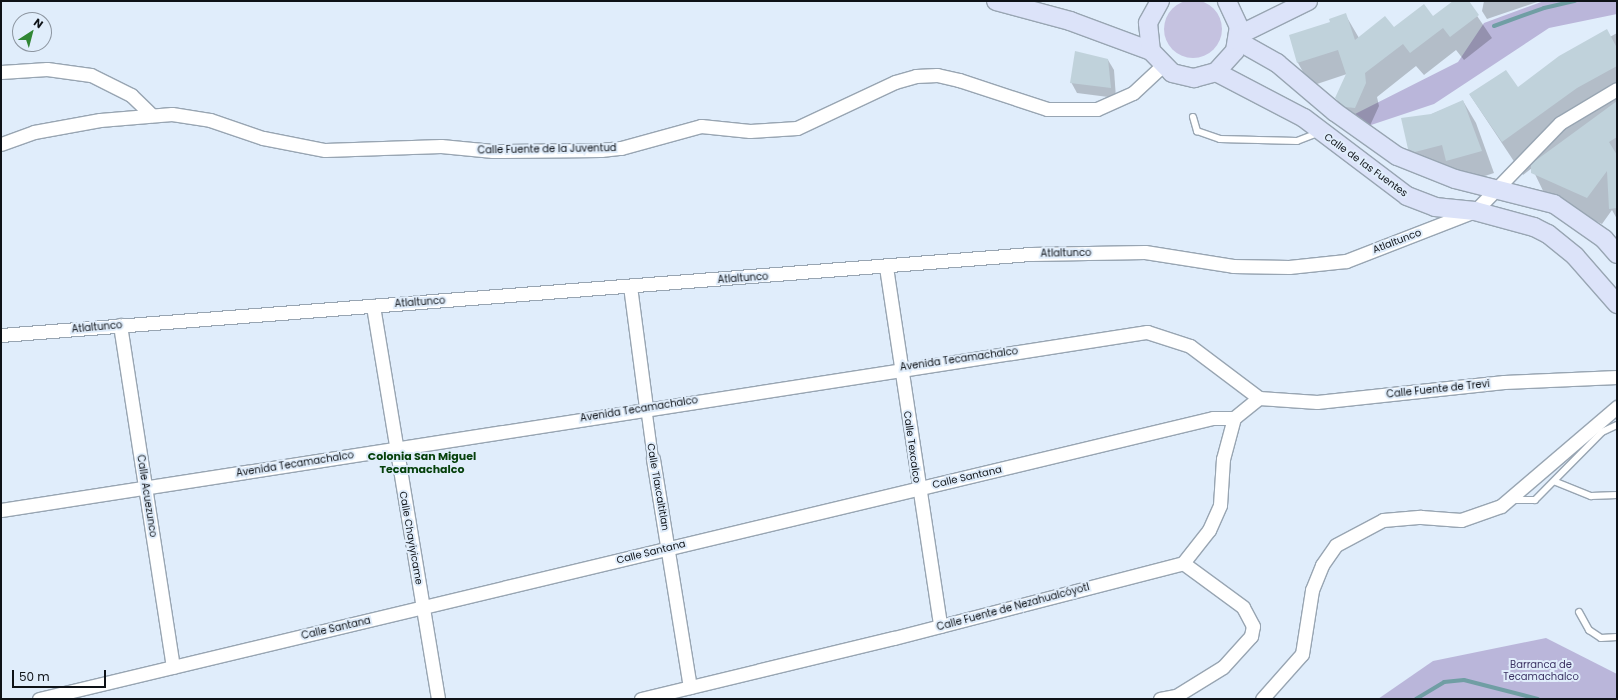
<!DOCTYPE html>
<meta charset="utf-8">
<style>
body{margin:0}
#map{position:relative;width:1618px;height:700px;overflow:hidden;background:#e0edfb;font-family:Poppins,sans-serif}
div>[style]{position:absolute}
.green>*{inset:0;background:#c5c2e0}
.round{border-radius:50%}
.forest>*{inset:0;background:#bab6da}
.shadow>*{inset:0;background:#0003}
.stream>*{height:4px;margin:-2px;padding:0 2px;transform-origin:2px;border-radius:2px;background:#709ea4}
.building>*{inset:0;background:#c0d2db}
.roads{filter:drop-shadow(1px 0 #98a5b2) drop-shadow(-1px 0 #98a5b2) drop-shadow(0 1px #98a5b2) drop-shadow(0 -1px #98a5b2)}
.service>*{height:6px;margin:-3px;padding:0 3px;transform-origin:3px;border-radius:3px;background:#fff}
.pedestrian>*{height:10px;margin:-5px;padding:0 5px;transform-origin:5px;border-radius:5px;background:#fff}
.minor>*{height:13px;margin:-6.5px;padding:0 6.5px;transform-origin:6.5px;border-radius:6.5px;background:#fff}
.secondary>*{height:18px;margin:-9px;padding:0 9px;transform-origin:9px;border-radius:9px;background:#dce3f9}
span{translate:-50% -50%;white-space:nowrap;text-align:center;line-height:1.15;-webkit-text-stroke:4px #e0edfb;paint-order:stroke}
.street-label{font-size:10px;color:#0e1217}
.park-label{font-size:10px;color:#3d3464}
.neighbourhood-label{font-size:11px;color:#06410c;font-weight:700}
.frame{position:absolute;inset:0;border:2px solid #0e1217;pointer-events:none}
.north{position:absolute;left:12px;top:12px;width:40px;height:40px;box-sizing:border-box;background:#e0edfb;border:1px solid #8c95a0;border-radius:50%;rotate:36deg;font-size:11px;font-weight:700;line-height:16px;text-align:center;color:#0e1217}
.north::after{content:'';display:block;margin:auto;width:14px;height:18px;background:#308634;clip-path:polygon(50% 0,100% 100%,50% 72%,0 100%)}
.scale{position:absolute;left:12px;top:670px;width:94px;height:18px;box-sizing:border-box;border:2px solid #0e1217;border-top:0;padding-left:5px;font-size:12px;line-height:14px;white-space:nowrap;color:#0e1217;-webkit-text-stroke:3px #e0edfb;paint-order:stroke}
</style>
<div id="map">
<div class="green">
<i class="round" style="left:1164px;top:0;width:58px;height:58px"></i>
</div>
<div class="forest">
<i style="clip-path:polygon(1544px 1px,1617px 1px,1617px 14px,1549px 28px,1434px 104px,1362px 128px,1351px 116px,1458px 62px,1484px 23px)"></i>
<i style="clip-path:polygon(1546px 638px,1617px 674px,1617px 699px,1378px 699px,1433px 661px)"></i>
</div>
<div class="shadow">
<i style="clip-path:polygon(1454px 1px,1467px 1px,1492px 38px,1464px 60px,1456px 50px,1424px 75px,1416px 66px,1377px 97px,1379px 106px,1368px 130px,1349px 121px,1336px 98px,1347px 74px,1311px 86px,1298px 63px,1291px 36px,1331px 23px,1345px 14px,1359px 38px,1433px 18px)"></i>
<i style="clip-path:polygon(1484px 1px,1540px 1px,1487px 19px,1482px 11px)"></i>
<i style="clip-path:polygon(1617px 33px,1617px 219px,1612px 210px,1602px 224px,1547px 199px,1532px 168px,1523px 175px,1470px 95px,1518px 88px)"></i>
<i style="clip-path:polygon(1108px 60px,1114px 70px,1116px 98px,1077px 93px,1071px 82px)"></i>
<i style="clip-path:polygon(1463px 101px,1476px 123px,1494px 173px,1460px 184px,1422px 171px,1408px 149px,1432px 114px)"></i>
</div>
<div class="stream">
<i style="left:1494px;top:26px;width:53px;rotate:-19.8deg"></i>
<i style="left:1544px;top:8px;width:32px;rotate:-13deg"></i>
<i style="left:1416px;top:699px;width:33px;rotate:-31deg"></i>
<i style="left:1444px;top:682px;width:20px;rotate:-6deg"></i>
<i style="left:1464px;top:680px;width:76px;rotate:14.4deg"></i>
</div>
<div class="building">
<i style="clip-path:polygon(1453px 1px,1469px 1px,1479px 15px,1450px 37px,1443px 28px,1410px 53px,1403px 44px,1365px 73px,1366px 83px,1355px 108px,1345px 107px,1335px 98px,1346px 74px,1338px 50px,1297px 63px,1289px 35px,1330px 22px,1329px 19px,1346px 13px,1355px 40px,1385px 16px,1394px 27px,1424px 4px,1433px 16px)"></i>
<i style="clip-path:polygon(1607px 29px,1617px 48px,1617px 66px,1577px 88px,1502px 142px,1469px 94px,1506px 70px,1518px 87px,1559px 56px)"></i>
<i style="clip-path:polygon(1075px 51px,1108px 59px,1111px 88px,1070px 83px)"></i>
<i style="clip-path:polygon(1463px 100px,1482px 151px,1446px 161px,1442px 145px,1415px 152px,1408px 149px,1401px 118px,1431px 114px)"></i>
<i style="clip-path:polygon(1617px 101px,1617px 137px,1609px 142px,1617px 155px,1617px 208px,1609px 209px,1607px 171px,1587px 198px,1531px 173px,1531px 164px)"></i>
</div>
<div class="roads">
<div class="service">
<i style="left:1193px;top:117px;width:15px;rotate:74deg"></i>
<i style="left:1197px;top:131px;width:24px;rotate:19deg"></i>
<i style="left:1220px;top:139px;width:77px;rotate:1.5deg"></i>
<i style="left:1297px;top:141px;width:25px;rotate:-21deg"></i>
<i style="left:1556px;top:482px;width:38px;rotate:22deg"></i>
<i style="left:1591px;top:496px;width:26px;rotate:-2deg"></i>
<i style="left:1509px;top:500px;width:26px"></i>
<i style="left:1535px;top:500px;width:95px;rotate:-45.4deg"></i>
<i style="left:1602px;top:432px;width:17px;rotate:-25deg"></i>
<i style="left:1579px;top:612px;width:21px;rotate:61deg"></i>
<i style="left:1589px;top:630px;width:14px;rotate:34deg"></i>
<i style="left:1601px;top:638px;width:16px;rotate:-4deg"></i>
</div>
<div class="pedestrian">
<i style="left:646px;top:407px;width:52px;rotate:82.3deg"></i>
</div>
<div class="minor">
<i style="left:1px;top:72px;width:46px;rotate:-3.7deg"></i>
<i style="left:47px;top:69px;width:44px;rotate:7.8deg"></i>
<i style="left:91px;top:75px;width:45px;rotate:26.6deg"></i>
<i style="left:131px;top:95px;width:29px;rotate:44deg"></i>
<i style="left:1px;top:144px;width:35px;rotate:-20deg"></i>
<i style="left:34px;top:132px;width:67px;rotate:-10.3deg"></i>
<i style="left:100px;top:120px;width:72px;rotate:-4.8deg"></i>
<i style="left:172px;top:114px;width:38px;rotate:9deg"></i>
<i style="left:210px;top:120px;width:56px;rotate:18.8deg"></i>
<i style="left:263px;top:138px;width:63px;rotate:11deg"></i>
<i style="left:325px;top:150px;width:116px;rotate:-2deg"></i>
<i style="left:441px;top:146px;width:52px;rotate:5.5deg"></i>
<i style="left:493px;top:151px;width:108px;rotate:-0.5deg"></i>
<i style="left:601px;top:150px;width:20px;rotate:-6deg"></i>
<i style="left:621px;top:148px;width:83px;rotate:-15.4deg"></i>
<i style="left:701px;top:126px;width:49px;rotate:5.8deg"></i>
<i style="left:750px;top:131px;width:47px;rotate:-3.7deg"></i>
<i style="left:797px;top:128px;width:108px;rotate:-25.1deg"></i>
<i style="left:895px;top:82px;width:22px;rotate:-16deg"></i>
<i style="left:916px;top:76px;width:21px;rotate:-3deg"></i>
<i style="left:937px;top:75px;width:23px;rotate:13deg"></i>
<i style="left:959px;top:80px;width:93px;rotate:18.2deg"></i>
<i style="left:1047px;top:109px;width:50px"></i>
<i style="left:1097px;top:109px;width:39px;rotate:-24deg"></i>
<i style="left:1133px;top:93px;width:40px;rotate:-43deg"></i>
<i style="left:886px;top:267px;width:363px;rotate:81.4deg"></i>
<i style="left:630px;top:286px;width:122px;rotate:82.5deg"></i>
<i style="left:373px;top:306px;width:398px;rotate:80.6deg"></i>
<i style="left:120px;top:325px;width:346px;rotate:81.2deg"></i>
<i style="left:1px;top:335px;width:1033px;rotate:-4.5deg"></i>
<i style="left:1031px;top:254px;width:114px;rotate:-1deg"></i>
<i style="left:1145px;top:252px;width:89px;rotate:9deg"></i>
<i style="left:1233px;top:266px;width:56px;rotate:1deg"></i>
<i style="left:1289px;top:267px;width:57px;rotate:-6deg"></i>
<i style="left:1346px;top:261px;width:138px;rotate:-21.2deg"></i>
<i style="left:1475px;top:211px;width:122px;rotate:-46deg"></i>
<i style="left:1560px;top:123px;width:66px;rotate:-30.8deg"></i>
<i style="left:1259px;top:398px;width:58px;rotate:3.9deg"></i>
<i style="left:1317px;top:402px;width:188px;rotate:-6.1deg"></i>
<i style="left:1504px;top:382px;width:113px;rotate:-2.5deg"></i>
<i style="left:653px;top:459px;width:231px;rotate:80.8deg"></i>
<i style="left:1px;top:510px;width:1160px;rotate:-8.83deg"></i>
<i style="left:1147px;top:332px;width:45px;rotate:18deg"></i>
<i style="left:1190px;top:346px;width:86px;rotate:37deg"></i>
<i style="left:39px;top:699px;width:1207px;rotate:-13.46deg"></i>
<i style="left:1213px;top:418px;width:21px"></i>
<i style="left:1234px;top:418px;width:32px;rotate:-39deg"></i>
<i style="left:641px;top:699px;width:260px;rotate:-13.6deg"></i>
<i style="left:894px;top:638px;width:299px;rotate:-14.5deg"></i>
<i style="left:1183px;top:563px;width:42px;rotate:-51.8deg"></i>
<i style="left:1209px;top:530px;width:27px;rotate:-66deg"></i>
<i style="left:1220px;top:505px;width:46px;rotate:-86.3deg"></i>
<i style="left:1223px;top:459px;width:42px;rotate:-75deg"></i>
<i style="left:1160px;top:699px;width:16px;rotate:-11deg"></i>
<i style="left:1176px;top:696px;width:55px;rotate:-31.7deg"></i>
<i style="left:1223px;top:667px;width:42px;rotate:-47.9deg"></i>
<i style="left:1251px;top:636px;width:10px;rotate:-79deg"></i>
<i style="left:1253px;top:626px;width:21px;rotate:-118deg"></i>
<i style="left:1243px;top:607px;width:74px;rotate:-143.7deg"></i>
<i style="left:1262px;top:699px;width:60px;rotate:-48.4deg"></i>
<i style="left:1302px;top:654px;width:65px;rotate:-81.1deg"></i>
<i style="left:1312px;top:590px;width:27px;rotate:-68deg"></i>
<i style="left:1322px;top:565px;width:24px;rotate:-55deg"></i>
<i style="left:1336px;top:545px;width:53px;rotate:-28deg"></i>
<i style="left:1383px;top:520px;width:38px;rotate:-5deg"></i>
<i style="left:1421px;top:517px;width:40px;rotate:4.3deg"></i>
<i style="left:1461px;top:520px;width:42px;rotate:-19.3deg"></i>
<i style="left:1501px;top:506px;width:153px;rotate:-40.5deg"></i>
</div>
<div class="secondary">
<i style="left:996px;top:1px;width:77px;rotate:15.1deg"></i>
<i style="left:1070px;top:21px;width:86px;rotate:20.3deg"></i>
<i style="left:1160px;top:1px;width:25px;rotate:119deg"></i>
<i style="left:1148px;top:23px;width:28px;rotate:84deg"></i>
<i style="left:1151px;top:51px;width:30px;rotate:46deg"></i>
<i style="left:1172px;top:73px;width:23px;rotate:13deg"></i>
<i style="left:1194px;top:78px;width:23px;rotate:-15deg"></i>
<i style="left:1216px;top:72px;width:28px;rotate:-48deg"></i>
<i style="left:1235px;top:51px;width:24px;rotate:-81deg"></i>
<i style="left:1239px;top:27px;width:29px;rotate:-115deg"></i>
<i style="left:1239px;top:35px;width:77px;rotate:-26.2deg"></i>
<i style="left:1238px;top:41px;width:45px;rotate:29.4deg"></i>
<i style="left:1277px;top:63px;width:76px;rotate:40.2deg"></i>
<i style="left:1335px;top:112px;width:76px;rotate:35.4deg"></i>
<i style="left:1397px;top:156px;width:62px;rotate:21.6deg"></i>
<i style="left:1455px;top:179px;width:102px;rotate:14.2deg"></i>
<i style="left:1554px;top:204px;width:61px;rotate:35deg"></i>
<i style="left:1604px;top:239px;width:20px;rotate:49deg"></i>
<i style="left:1216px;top:72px;width:99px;rotate:27.6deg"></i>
<i style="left:1304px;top:118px;width:129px;rotate:37.1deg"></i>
<i style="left:1407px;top:196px;width:30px;rotate:21deg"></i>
<i style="left:1435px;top:207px;width:40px;rotate:5.7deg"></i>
<i style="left:1475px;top:211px;width:61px;rotate:15.2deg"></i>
<i style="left:1534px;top:227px;width:16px;rotate:27deg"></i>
<i style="left:1548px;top:234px;width:35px;rotate:39deg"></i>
<i style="left:1575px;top:256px;width:64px;rotate:48.8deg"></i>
</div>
</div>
<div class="street-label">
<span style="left:547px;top:149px;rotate:-1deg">Calle Fuente de la Juventud</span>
<span style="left:1366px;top:165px;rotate:36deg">Calle de las Fuentes</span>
<span style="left:1397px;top:241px;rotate:-21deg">Atlaltunco</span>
<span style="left:1066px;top:253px;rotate:-1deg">Atlaltunco</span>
<span style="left:743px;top:278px;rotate:-4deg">Atlaltunco</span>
<span style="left:420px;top:302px;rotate:-4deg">Atlaltunco</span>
<span style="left:97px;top:327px;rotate:-5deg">Atlaltunco</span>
<span style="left:959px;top:359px;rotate:-8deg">Avenida Tecamachalco</span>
<span style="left:1438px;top:389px;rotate:-6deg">Calle Fuente de Trevi</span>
<span style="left:639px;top:409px;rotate:-9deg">Avenida Tecamachalco</span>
<span style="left:912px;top:447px;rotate:82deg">Calle Texcalco</span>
<span style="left:295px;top:464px;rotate:-9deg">Avenida Tecamachalco</span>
<span style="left:967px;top:477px;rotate:-13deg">Calle Santana</span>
<span style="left:658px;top:487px;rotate:80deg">Calle Tlaxcaltitlan</span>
<span style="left:147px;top:496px;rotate:81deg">Calle Acuezunco</span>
<span style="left:411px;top:538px;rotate:80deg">Calle Chayiyicame</span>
<span style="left:651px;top:552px;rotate:-14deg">Calle Santana</span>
<span style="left:1013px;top:607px;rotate:-15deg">Calle Fuente de Nezahualcóyotl</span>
<span style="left:336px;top:628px;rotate:-13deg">Calle Santana</span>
</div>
<div class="park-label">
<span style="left:1541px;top:670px">Barranca de<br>Tecamachalco</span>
</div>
<div class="neighbourhood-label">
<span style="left:422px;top:463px">Colonia San Miguel<br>Tecamachalco</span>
</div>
<div class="frame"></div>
<div class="north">N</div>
<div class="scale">50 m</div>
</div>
